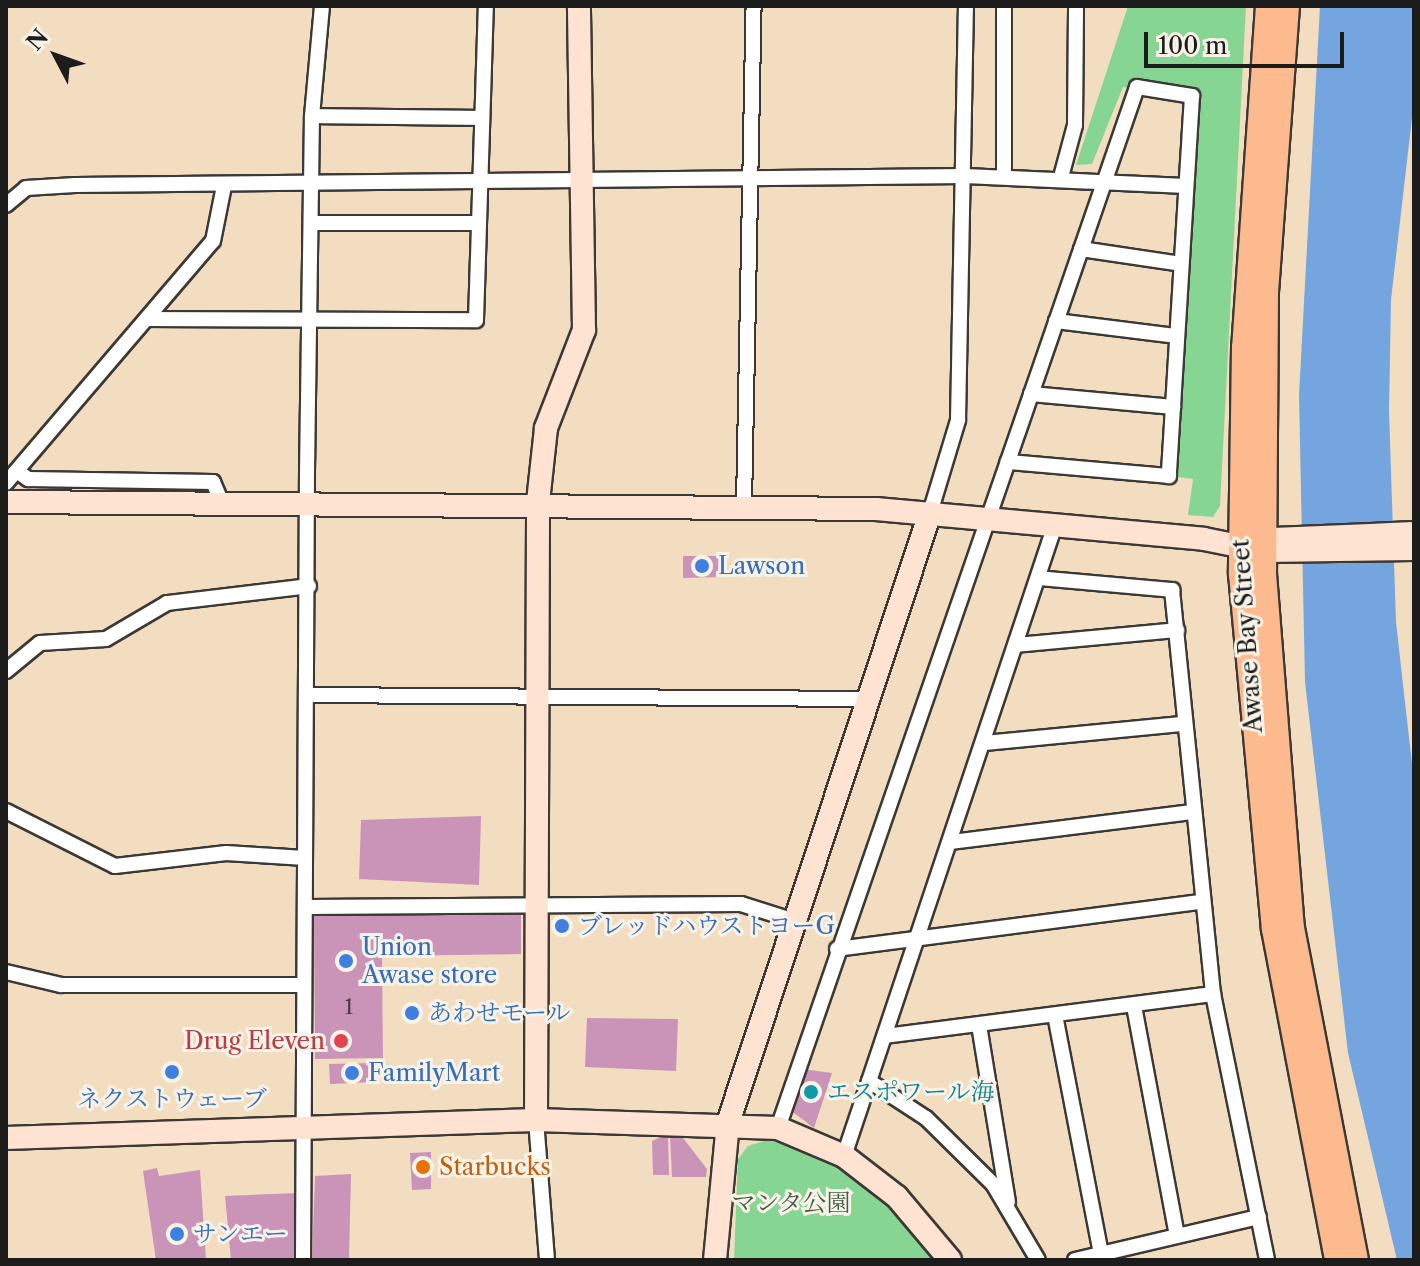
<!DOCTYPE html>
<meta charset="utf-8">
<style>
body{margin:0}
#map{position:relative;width:1420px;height:1266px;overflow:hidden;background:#f3ddc0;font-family:"Libre Caslon Text","Noto Serif JP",serif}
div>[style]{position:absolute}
.green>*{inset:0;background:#87d593}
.water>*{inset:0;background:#74a5df}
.building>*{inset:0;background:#ca94b8}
.roads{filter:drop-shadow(2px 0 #3c3935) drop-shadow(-2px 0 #3c3935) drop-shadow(0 2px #3c3935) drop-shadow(0 -2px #3c3935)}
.street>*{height:14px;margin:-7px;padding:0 7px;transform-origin:7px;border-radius:7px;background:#fff}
.secondary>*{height:22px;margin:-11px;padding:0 11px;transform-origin:11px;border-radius:11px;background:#fee3d2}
.primary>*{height:24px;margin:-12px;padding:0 12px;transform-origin:12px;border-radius:12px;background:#fcba8e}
.dots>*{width:22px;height:22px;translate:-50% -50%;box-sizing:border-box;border:4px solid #f7f3e8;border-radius:50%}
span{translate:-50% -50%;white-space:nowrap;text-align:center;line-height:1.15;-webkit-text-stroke:6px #f7f3e8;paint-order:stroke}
.number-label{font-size:20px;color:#483a43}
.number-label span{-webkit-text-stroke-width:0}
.shop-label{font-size:24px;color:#366cbe}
.left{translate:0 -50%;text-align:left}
.street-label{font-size:24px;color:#1c1c1c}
.health-label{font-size:24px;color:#be3a42}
.right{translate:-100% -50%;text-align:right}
.culture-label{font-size:24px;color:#0d838f}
.food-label{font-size:24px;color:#c56008}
.park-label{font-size:24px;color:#415d46}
.frame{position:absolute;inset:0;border:8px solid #1c1c1c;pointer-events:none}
.north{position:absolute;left:16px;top:16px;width:80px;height:80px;-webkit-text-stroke:6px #f7f3e8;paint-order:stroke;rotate:311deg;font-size:22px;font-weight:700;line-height:32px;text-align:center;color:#1c1c1c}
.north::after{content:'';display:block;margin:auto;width:28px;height:36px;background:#1c1c1c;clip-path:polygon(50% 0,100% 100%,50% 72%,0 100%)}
.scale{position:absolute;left:1144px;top:32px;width:200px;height:36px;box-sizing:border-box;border:4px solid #1c1c1c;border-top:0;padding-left:10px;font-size:24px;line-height:28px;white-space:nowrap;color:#1c1c1c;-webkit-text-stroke:6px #f7f3e8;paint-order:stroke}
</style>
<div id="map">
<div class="green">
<i style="clip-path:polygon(1128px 6px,1246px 6px,1220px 506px,1213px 517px,1188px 515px,1193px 479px,1170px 476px,1194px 98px,1123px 87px,1092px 164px,1076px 165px)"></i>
<i style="clip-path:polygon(774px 1138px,820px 1152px,893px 1199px,946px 1260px,734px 1260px,738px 1159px,748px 1146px)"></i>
</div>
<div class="water">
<i style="clip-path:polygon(1320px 6px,1414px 6px,1414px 100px,1391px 300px,1389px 411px,1396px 622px,1414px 782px,1414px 1260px,1397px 1260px,1348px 1053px,1305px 682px,1299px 395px)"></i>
</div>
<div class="building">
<i style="clip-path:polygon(683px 556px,721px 556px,721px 577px,683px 578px)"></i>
<i style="clip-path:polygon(481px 816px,479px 885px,359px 879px,361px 820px)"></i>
<i style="clip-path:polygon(521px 910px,521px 954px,382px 956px,383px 1058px,315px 1059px,314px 913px)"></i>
<i style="clip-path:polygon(587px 1018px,678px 1019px,676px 1071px,585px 1067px)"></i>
<i style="clip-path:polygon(375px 1063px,375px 1082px,330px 1084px,329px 1064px)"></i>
<i style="clip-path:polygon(802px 1069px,832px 1073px,814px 1128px,790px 1110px)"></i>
<i style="clip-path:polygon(668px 1134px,669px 1175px,653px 1175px,652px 1141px)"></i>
<i style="clip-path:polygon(680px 1134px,707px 1169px,706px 1177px,672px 1177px,670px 1135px)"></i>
<i style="clip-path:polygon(431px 1152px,431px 1189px,412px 1190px,410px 1153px)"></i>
<i style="clip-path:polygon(157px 1168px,159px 1176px,200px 1170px,206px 1260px,156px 1260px,143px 1171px)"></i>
<i style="clip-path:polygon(351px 1174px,349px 1259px,312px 1260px,315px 1176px)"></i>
<i style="clip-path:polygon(296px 1193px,296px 1260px,231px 1260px,225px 1196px)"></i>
</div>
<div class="roads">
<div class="street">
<i style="left:1004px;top:6px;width:171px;rotate:90deg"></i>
<i style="left:312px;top:116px;width:166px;rotate:0.7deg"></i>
<i style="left:1061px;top:177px;width:54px;rotate:-74.9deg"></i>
<i style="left:1075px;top:125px;width:119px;rotate:-89.5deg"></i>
<i style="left:6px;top:205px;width:26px;rotate:-40deg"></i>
<i style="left:26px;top:188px;width:49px;rotate:-3.5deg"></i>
<i style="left:75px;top:185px;width:890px;rotate:-0.58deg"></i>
<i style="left:965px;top:176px;width:221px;rotate:2.6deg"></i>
<i style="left:312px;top:223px;width:166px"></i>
<i style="left:1081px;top:249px;width:101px;rotate:8.5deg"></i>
<i style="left:148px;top:319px;width:328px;rotate:0.2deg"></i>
<i style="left:476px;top:320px;width:314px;rotate:-88.2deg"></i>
<i style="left:1056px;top:321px;width:122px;rotate:7.1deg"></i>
<i style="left:1031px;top:394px;width:143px;rotate:5.2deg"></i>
<i style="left:17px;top:471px;width:14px;rotate:36deg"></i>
<i style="left:28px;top:479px;width:185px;rotate:0.9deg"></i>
<i style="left:213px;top:482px;width:25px;rotate:67deg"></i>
<i style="left:6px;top:483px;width:318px;rotate:-49.5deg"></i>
<i style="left:213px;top:241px;width:56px;rotate:-78.7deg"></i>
<i style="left:744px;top:505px;width:499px;rotate:-88.9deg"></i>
<i style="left:930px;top:513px;width:97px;rotate:-73.2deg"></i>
<i style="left:958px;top:420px;width:414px;rotate:-88.9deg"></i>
<i style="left:1038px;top:578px;width:135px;rotate:5.1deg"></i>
<i style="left:1172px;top:590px;width:406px;rotate:84.2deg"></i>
<i style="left:1213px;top:994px;width:271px;rotate:78.5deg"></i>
<i style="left:1016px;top:645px;width:162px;rotate:-5.3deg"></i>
<i style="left:6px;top:671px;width:44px;rotate:-39.5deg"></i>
<i style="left:40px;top:643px;width:66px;rotate:-3.5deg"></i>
<i style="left:106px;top:639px;width:71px;rotate:-30.5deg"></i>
<i style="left:167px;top:603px;width:143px;rotate:-6.8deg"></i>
<i style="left:307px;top:695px;width:564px;rotate:0.41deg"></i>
<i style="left:984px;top:743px;width:199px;rotate:-5.5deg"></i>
<i style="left:6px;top:811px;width:122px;rotate:26.8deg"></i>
<i style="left:115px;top:866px;width:112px;rotate:-6.7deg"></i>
<i style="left:226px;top:853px;width:79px;rotate:3.6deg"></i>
<i style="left:951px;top:842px;width:242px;rotate:-7.1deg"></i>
<i style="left:307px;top:907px;width:434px;rotate:-0.4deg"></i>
<i style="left:741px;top:904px;width:57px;rotate:17.5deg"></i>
<i style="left:837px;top:949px;width:367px;rotate:-7.4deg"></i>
<i style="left:6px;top:972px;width:57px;rotate:13.3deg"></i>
<i style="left:61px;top:985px;width:241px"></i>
<i style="left:1134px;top:1006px;width:229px;rotate:79.4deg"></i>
<i style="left:1055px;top:1015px;width:238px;rotate:79.1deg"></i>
<i style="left:979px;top:1025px;width:179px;rotate:80.7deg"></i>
<i style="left:885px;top:1036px;width:331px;rotate:-7.3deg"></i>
<i style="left:869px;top:1081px;width:68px;rotate:33deg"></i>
<i style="left:926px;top:1118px;width:94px;rotate:44.6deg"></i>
<i style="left:993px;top:1184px;width:88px;rotate:59.4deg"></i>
<i style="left:536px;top:1120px;width:140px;rotate:85.5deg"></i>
<i style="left:778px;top:1128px;width:1101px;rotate:-70.97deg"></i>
<i style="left:1137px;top:87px;width:56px;rotate:9.3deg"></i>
<i style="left:1192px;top:96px;width:381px;rotate:93.5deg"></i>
<i style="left:1169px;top:476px;width:162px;rotate:-175deg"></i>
<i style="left:844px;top:1156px;width:665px;rotate:-71.51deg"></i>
<i style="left:303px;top:1260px;width:788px;rotate:-89.71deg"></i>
<i style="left:307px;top:472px;width:356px;rotate:-89.2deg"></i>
<i style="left:312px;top:116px;width:110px;rotate:-84.8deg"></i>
<i style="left:1075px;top:1260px;width:189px;rotate:-13.2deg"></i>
</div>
<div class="secondary">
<i style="left:6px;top:502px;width:870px;rotate:0.46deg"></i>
<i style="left:876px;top:509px;width:329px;rotate:5.2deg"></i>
<i style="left:1204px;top:539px;width:61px;rotate:11.3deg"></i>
<i style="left:1264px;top:551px;width:150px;rotate:-0.8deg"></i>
<i style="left:1249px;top:540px;width:165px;rotate:-2.4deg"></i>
<i style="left:536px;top:1120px;width:618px;rotate:-89.81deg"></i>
<i style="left:538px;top:502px;width:74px;rotate:-83.8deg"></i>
<i style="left:546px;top:428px;width:105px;rotate:-68.8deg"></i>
<i style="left:584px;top:330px;width:324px;rotate:-90.9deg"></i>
<i style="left:6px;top:1138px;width:530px;rotate:-1.95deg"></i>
<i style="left:536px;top:1120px;width:242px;rotate:1.9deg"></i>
<i style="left:778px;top:1128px;width:72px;rotate:23deg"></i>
<i style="left:844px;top:1156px;width:67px;rotate:37.7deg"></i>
<i style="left:897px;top:1197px;width:82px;rotate:49.9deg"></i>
<i style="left:715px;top:1260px;width:138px;rotate:-84.6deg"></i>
<i style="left:728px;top:1123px;width:643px;rotate:-71.68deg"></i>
</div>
<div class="primary">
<i style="left:1268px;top:6px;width:342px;rotate:94deg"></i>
<i style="left:1244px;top:347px;width:227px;rotate:90.8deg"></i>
<i style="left:1241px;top:574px;width:357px;rotate:84.7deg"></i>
<i style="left:1274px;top:929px;width:337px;rotate:79.2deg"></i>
<i style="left:1287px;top:6px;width:288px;rotate:94.2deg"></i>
<i style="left:1266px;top:293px;width:281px;rotate:90.4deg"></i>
<i style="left:1264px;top:574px;width:355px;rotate:85.5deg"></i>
<i style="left:1292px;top:928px;width:338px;rotate:79.1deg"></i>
</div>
</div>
<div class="dots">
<i style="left:702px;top:566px;background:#3f7fe0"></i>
<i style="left:562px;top:926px;background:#3f7fe0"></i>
<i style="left:346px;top:961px;background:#3f7fe0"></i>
<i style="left:412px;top:1013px;background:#3f7fe0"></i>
<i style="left:341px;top:1041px;background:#e0444e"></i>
<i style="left:172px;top:1072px;background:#3f7fe0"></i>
<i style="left:352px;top:1073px;background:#3f7fe0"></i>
<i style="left:811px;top:1092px;background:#0f9aa8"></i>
<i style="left:423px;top:1167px;background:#e8710a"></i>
<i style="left:177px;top:1234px;background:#3f7fe0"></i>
</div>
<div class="number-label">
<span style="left:349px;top:1007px">1</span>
</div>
<div class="shop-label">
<span class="left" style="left:718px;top:566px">Lawson</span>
<span class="left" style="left:578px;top:926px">ブレッドハウストヨーG</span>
<span class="left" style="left:362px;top:961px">Union<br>Awase store</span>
<span class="left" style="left:428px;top:1013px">あわせモール</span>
<span class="left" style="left:368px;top:1073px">FamilyMart</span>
<span style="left:172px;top:1099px">ネクストウェーブ</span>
<span class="left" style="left:193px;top:1234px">サンエー</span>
</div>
<div class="street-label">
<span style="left:1247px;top:636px;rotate:-94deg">Awase Bay Street</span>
</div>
<div class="health-label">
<span class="right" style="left:325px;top:1041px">Drug Eleven</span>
</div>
<div class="culture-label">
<span class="left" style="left:827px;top:1092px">エスポワール海</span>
</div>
<div class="food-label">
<span class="left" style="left:439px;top:1167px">Starbucks</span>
</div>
<div class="park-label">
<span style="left:791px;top:1203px">マンタ公園</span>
</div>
<div class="frame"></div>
<div class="north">N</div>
<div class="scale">100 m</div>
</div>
